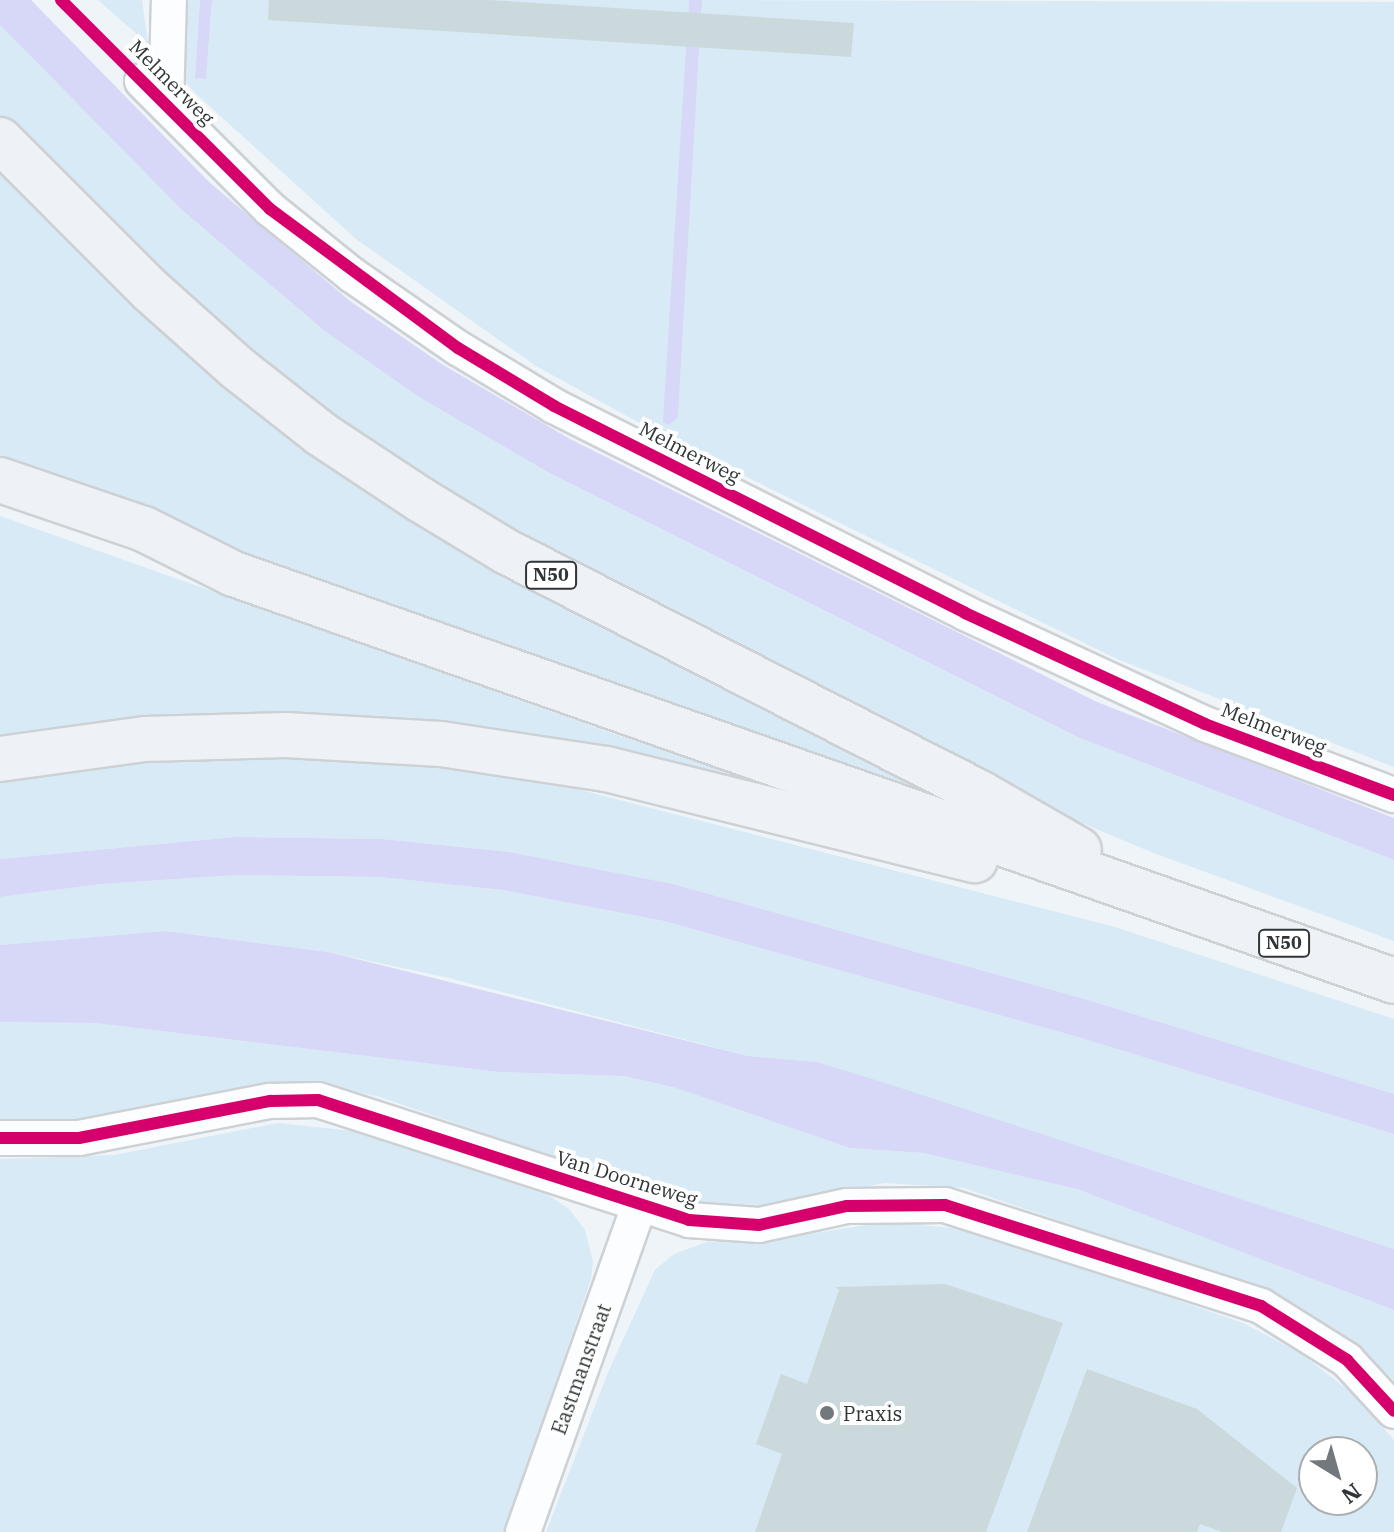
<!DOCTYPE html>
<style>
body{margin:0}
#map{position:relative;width:1394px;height:1532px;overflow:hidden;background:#eef4f8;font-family:"IBM Plex Serif",serif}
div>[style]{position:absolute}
.green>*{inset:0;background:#d7eaf5}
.water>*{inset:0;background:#d7d7f7}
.building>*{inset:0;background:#cbd9dc}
.roads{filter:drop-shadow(2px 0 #cdd1d4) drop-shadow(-2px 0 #cdd1d4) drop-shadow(0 2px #cdd1d4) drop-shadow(0 -2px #cdd1d4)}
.minor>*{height:34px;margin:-17px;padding:0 17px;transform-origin:17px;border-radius:17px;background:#fcfdfe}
.highway>*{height:44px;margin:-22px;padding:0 22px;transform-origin:22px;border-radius:22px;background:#eef1f5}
.cycleway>*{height:12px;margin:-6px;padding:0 6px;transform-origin:6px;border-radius:6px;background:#d6006c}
.dots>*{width:22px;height:22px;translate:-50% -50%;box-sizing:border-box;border:4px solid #fff;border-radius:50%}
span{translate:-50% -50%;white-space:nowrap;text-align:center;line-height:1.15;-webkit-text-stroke:8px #fff;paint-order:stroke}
.shield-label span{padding:2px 6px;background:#fff;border:2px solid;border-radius:6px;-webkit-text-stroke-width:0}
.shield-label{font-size:18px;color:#303537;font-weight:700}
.street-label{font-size:20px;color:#303537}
.poi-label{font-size:20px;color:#303537}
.left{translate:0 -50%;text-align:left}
.north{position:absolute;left:1298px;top:1436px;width:80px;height:80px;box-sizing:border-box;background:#fff;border:2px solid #acaeaf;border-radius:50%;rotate:143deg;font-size:22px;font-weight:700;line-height:32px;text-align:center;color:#303537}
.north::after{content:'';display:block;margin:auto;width:28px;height:36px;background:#72787b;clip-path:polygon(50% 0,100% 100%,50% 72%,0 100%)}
</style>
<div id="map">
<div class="green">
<i style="clip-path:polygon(98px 0,142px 0,148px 44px)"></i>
<i style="clip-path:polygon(178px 0,200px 0,195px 78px,206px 79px,212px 0,689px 0,666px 424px,678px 417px,702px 0,1394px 2px,1394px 767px,1117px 659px,665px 437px,536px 366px,356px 239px,195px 93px,180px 76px)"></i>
<i style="clip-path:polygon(0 25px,183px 211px,326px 332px,419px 397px,551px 474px,1080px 738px,1394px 860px,1394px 941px,1151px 852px,1028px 800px,343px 442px,0 127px)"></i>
<i style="clip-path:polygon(0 160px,233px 377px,931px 781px,929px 795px,0 468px)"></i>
<i style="clip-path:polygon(0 516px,620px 736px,850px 811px,572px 757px,0 751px)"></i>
<i style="clip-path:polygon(223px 755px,371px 757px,530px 777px,1115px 927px,1394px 1019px,1394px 1094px,1088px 1000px,673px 884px,509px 852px,382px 839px,235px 837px,0 859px,0 775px)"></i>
<i style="clip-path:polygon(236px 875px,380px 877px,503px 890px,664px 921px,1078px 1037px,1394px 1134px,1394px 1249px,817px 1062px,748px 1056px,449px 978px,328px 952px,165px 931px,0 945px,0 897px,102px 884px)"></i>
<i style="clip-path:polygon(0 1022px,95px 1023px,498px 1072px,624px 1076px,673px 1087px,850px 1148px,924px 1153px,1013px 1173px,1077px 1189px,1394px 1310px,1394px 1380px,1341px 1334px,1265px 1291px,964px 1188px,885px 1183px,763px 1205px,703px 1203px,653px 1192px,377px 1096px,323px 1086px,228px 1089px,93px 1119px,0 1119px)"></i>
<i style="clip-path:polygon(278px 1123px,361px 1132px,548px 1195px,569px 1209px,585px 1230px,593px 1262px,591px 1279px,505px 1532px,0 1532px,0 1159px,114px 1155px)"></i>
<i style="clip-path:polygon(evenodd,885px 1222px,976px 1230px,1243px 1323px,1300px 1353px,1352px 1393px,1394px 1440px,1394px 1532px,546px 1532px,609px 1370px,655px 1270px,674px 1254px,707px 1242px,791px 1237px,885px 1222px,1314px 1452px,1362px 1452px,1362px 1500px,1314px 1500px,1314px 1452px)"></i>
</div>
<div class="water">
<i style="clip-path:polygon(0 0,31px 0,209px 182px,350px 301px,440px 363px,570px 439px,1097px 702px,1394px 818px,1394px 860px,1080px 738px,551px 474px,419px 397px,326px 332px,183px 211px,0 25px)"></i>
<i style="clip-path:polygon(200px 0,212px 0,206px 79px,195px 78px)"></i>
<i style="clip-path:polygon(689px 0,702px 0,678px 417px,669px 425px,663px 422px)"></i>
<i style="clip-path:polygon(235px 837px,382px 839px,509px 852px,673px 884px,1088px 1000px,1394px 1094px,1394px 1134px,1078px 1037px,664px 921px,503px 890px,380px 877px,236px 875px,102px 884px,0 897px,0 859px)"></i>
<i style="clip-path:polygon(165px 931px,328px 952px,748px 1056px,817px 1062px,882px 1082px,1394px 1249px,1394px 1310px,1077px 1189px,924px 1153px,850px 1148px,673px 1087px,624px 1076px,498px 1072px,95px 1023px,0 1022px,0 945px)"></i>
</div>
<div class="building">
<i style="clip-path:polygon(269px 0,489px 0,854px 23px,851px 57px,268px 20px)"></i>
<i style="clip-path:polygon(945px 1284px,1063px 1323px,986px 1532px,755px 1532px,782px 1454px,756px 1444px,781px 1374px,807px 1384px,839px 1290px,835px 1287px)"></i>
<i style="clip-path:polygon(1087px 1369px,1197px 1409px,1297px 1488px,1281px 1532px,1222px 1532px,1200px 1524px,1197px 1532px,1027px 1532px)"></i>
</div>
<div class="roads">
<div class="minor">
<i style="left:142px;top:81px;width:181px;rotate:45deg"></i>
<i style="left:270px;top:209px;width:105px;rotate:38.8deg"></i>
<i style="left:352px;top:275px;width:129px;rotate:34.6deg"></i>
<i style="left:458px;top:348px;width:112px;rotate:31.1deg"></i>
<i style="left:554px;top:406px;width:460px;rotate:26.7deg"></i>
<i style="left:965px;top:613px;width:264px;rotate:24.8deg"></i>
<i style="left:1205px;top:724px;width:202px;rotate:20.6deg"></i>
<i style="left:166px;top:105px;width:105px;rotate:-88.4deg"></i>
<i style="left:0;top:1138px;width:79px"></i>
<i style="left:79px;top:1138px;width:195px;rotate:-11deg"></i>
<i style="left:270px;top:1101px;width:48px;rotate:-1.2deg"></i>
<i style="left:318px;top:1100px;width:390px;rotate:17.9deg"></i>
<i style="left:689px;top:1220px;width:70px;rotate:4.1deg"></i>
<i style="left:759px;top:1225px;width:90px;rotate:-12.2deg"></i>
<i style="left:847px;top:1206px;width:98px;rotate:-0.6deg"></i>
<i style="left:945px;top:1205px;width:332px;rotate:17.7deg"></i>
<i style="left:1261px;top:1306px;width:102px;rotate:32.1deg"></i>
<i style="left:1347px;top:1360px;width:69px;rotate:47.3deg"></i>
<i style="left:523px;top:1532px;width:346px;rotate:-70.4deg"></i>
</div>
<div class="highway">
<i style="left:0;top:140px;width:212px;rotate:45deg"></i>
<i style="left:150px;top:290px;width:115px;rotate:41.8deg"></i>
<i style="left:236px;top:367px;width:108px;rotate:38.2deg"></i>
<i style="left:321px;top:434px;width:120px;rotate:33.4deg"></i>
<i style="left:421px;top:500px;width:100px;rotate:31.2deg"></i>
<i style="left:507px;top:552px;width:531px;rotate:27deg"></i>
<i style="left:980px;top:793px;width:114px;rotate:29.9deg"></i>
<i style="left:0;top:480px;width:152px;rotate:18.8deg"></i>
<i style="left:144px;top:529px;width:101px;rotate:26.6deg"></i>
<i style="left:234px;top:574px;width:1229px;rotate:19.33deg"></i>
<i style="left:0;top:759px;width:146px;rotate:-7.9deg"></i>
<i style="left:145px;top:739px;width:141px;rotate:-1.6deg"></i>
<i style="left:286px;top:735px;width:155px;rotate:3.3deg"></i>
<i style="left:441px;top:744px;width:167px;rotate:8.6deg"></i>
<i style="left:606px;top:769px;width:380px;rotate:13.9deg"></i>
</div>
</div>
<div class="cycleway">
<i style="left:61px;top:0;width:296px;rotate:45deg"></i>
<i style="left:270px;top:209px;width:234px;rotate:36.5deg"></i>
<i style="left:458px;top:348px;width:112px;rotate:31.1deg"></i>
<i style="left:554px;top:406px;width:460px;rotate:26.7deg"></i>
<i style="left:965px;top:613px;width:264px;rotate:24.8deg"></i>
<i style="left:1205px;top:724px;width:202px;rotate:20.6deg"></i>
<i style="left:0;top:1138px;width:79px"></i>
<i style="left:79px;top:1138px;width:195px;rotate:-11deg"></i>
<i style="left:270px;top:1101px;width:48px;rotate:-1.2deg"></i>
<i style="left:318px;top:1100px;width:390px;rotate:17.9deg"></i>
<i style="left:689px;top:1220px;width:70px;rotate:4.1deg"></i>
<i style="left:759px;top:1225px;width:90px;rotate:-12.2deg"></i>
<i style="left:847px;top:1206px;width:98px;rotate:-0.6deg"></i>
<i style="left:945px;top:1205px;width:332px;rotate:17.7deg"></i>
<i style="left:1261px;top:1306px;width:102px;rotate:32.1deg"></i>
<i style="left:1347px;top:1360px;width:69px;rotate:47.3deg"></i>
</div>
<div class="dots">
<i style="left:827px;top:1413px;background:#72787b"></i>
</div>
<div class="shield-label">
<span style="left:551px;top:575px">N50</span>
<span style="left:1284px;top:943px">N50</span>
</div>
<div class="street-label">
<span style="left:172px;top:82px;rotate:45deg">Melmerweg</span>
<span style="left:690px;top:452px;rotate:27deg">Melmerweg</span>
<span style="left:1274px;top:728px;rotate:21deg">Melmerweg</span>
<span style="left:627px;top:1178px;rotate:17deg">Van Doorneweg</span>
<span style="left:581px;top:1369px;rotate:-70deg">Eastmanstraat</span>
</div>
<div class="poi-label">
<span class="left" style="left:843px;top:1413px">Praxis</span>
</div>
<div class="north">N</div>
</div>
